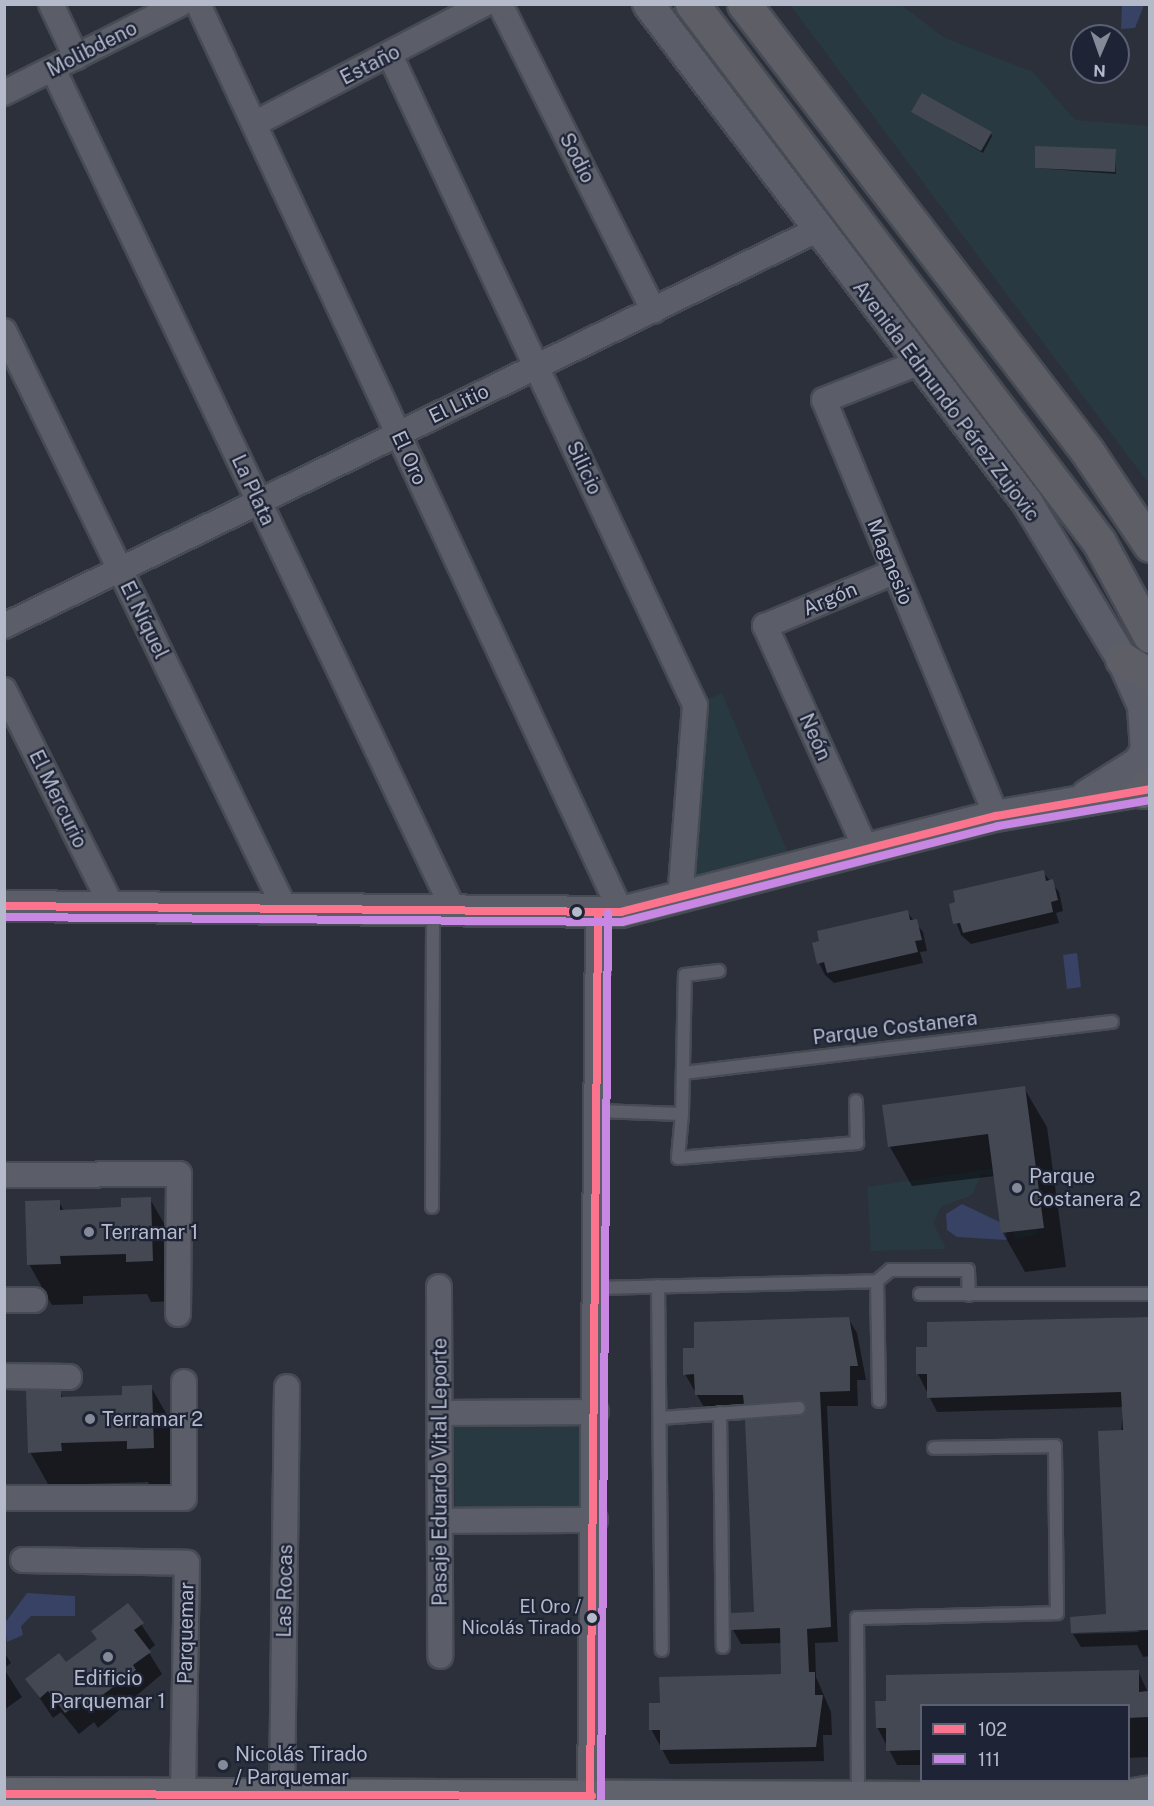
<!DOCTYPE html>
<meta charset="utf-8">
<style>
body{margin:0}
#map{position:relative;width:1154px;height:1806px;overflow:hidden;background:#2b303b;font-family:"Public Sans",sans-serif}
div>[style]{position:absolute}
.green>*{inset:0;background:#283941}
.water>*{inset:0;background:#374264}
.shadow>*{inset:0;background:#0007}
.building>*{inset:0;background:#444852}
.roads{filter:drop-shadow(2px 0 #474b54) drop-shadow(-2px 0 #474b54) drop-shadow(0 2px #474b54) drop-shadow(0 -2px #474b54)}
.service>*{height:12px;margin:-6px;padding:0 6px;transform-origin:6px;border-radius:6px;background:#5b5e68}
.minor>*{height:24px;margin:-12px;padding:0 12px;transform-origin:12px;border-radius:12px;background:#5b5e68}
.tertiary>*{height:30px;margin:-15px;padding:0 15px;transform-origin:15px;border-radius:15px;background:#5b5e68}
.secondary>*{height:33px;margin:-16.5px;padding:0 16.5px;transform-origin:16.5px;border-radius:16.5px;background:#60626c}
.trunk>*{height:33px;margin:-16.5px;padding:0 16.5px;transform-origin:16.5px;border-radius:16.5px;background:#5d5e66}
.bus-1>*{height:8px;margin:-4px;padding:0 4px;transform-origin:4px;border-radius:4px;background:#fc738d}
.bus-2>*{height:8px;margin:-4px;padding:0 4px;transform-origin:4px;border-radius:4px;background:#c787e3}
.dots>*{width:16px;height:16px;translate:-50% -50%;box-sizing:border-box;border:3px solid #1e2436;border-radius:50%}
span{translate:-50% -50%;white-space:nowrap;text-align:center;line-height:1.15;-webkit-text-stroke:4.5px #1e2436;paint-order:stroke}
.bus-label{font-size:18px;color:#b5bacb}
.right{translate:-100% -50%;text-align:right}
.street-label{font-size:20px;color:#b5bacb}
.poi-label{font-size:20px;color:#b5bacb}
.left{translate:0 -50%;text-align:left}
.frame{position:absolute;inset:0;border:6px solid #b5bacb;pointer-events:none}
.legend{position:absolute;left:920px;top:1704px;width:210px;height:78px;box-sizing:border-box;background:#1e2436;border:2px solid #5a6072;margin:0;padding:8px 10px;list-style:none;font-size:18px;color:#b5bacb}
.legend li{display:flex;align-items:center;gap:12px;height:30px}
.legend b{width:30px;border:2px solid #5a6072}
.north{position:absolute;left:1070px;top:24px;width:60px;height:60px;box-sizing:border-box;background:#1e2436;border:2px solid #5a6072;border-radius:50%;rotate:182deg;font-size:16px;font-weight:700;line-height:24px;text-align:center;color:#b5bacb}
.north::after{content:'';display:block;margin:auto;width:21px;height:27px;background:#858a99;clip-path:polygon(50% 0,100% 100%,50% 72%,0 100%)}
</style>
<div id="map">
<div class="green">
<i style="clip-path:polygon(790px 5px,901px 5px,945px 38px,1033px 72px,1075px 120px,1149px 126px,1149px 484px)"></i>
<i style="clip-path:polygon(722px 693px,795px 870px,681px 898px,695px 705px)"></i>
<i style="clip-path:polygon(1021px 1164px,1038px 1234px,1015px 1239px,1007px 1190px,999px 1178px,982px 1173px,972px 1195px,941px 1207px,933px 1223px,946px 1249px,871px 1251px,867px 1187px)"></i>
<i style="clip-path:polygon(582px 1425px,583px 1506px,455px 1508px,454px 1427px)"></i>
</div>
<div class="water">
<i style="clip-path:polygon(1122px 5px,1144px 5px,1135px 28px,1121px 29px)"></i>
<i style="clip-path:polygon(1077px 953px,1081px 987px,1067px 989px,1063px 955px)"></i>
<i style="clip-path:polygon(962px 1204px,1006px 1225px,1007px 1240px,957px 1237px,947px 1230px,946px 1214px)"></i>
<i style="clip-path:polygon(27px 1593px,75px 1596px,75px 1616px,31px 1616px,21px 1626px,23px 1635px,7px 1642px,5px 1623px)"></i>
</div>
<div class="shadow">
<i style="clip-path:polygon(913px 112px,991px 133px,992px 136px,983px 153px)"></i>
<i style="clip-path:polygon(1115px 150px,1116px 174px,1036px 168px)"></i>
<i style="clip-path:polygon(1043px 872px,1059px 892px,1063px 911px,1056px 913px,1059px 923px,971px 944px,961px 935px,950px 905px)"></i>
<i style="clip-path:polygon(907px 912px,923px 932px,927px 951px,920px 952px,923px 963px,834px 983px,825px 975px,819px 963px)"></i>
<i style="clip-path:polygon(1024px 1088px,1047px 1127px,1066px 1267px,1025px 1272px,1003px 1233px,995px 1176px,912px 1186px,890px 1147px,884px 1106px)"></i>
<i style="clip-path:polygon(150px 1199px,173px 1239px,175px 1301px,151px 1302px,147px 1294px,83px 1296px,83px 1304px,52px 1305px,29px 1264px,59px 1202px,64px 1211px,123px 1209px)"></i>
<i style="clip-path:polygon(1150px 1317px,1150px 1656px,1143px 1657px,1137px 1645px,1081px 1647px,1073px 1634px,1140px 1632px,1108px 1615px,1123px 1407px,937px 1412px,918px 1374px,917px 1349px,929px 1349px,928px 1324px)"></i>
<i style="clip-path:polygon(848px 1318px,857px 1333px,866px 1380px,857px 1380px,858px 1406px,827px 1406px,838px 1642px,815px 1643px,816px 1677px,831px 1712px,832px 1735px,823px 1735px,824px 1761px,670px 1764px,651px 1729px,661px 1704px,783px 1676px,782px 1643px,741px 1644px,733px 1630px,756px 1613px,755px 1421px,749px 1409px,705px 1409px,685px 1374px,696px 1349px)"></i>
<i style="clip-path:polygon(151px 1387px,174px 1427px,177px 1489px,152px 1490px,148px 1482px,84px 1484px,84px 1492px,53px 1493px,30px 1452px,60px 1393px,64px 1399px,123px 1397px)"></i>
<i style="clip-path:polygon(128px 1605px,155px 1645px,148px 1651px,162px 1674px,98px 1728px,94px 1722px,79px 1734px,61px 1712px,53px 1718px,27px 1679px,66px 1664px,98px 1640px)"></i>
<i style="clip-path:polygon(4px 1652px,11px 1663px,4px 1668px)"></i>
<i style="clip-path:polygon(4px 1669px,22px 1697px,4px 1710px)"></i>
<i style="clip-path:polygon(1138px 1671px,1150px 1697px,1148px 1757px,1128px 1758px,1128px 1706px,922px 1706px,922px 1765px,897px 1765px,877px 1727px,888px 1702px)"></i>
</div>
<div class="building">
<i style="clip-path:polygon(922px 93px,992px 132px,981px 151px,911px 112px)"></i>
<i style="clip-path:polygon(1035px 146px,1116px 149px,1115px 172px,1035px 168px)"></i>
<i style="clip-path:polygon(1044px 870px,1046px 881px,1053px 879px,1058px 900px,1051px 902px,1053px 912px,963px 933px,960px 923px,953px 924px,949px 904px,955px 902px,953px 891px)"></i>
<i style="clip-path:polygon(908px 910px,910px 920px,917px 919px,922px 940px,915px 941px,918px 952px,827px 973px,824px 962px,817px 964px,812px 943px,819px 941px,817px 931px)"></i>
<i style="clip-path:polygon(1025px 1086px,1044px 1228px,1001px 1233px,988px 1134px,888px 1147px,882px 1105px)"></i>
<i style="clip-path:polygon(151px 1197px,153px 1261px,126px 1262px,126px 1254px,60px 1256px,61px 1264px,27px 1265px,25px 1201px,60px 1200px,60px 1210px,121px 1207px,121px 1198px)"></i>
<i style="clip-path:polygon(849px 1317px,858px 1366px,850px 1366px,850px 1391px,820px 1392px,831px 1627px,807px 1629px,809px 1672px,815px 1672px,815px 1695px,823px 1695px,816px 1747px,660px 1750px,660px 1730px,649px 1730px,649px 1703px,660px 1703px,659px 1677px,781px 1674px,780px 1628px,731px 1630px,731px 1613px,754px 1612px,745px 1420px,800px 1416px,807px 1408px,799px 1400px,744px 1404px,743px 1395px,695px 1395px,694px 1374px,683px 1375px,683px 1348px,694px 1348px,694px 1322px)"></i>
<i style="clip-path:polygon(1149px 1317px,1149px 1630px,1071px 1633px,1070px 1617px,1106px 1614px,1098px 1431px,1123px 1430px,1121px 1392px,927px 1398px,927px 1374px,916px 1374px,916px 1347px,927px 1347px,927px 1322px)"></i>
<i style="clip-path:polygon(152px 1385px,154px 1448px,127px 1449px,127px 1441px,61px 1443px,62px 1451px,28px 1453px,26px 1391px,61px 1391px,61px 1397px,122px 1395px,122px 1386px)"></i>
<i style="clip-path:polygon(128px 1603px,144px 1623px,134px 1630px,151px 1652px,133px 1665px,136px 1670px,85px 1708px,81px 1702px,65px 1713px,48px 1691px,40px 1698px,25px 1679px,59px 1653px,66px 1662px,97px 1639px,91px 1631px)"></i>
<i style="clip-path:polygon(1139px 1670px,1139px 1692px,1148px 1691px,1148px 1717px,1128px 1718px,1128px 1706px,921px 1706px,921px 1750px,886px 1751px,886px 1728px,876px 1728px,875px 1701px,886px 1701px,886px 1675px)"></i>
</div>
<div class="roads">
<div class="service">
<i style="left:683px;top:1073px;width:432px;rotate:-6.8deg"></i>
<i style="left:597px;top:1111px;width:85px;rotate:2deg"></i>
<i style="left:682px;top:1114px;width:139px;rotate:-88.8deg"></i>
<i style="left:685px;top:975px;width:34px;rotate:-7deg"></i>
<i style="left:682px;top:1114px;width:44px;rotate:95.2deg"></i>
<i style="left:678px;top:1158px;width:180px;rotate:-4.8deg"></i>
<i style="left:857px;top:1143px;width:42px;rotate:-91.4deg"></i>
<i style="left:432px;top:1207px;width:296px;rotate:-89.8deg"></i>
<i style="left:877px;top:1281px;width:17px;rotate:-40deg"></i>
<i style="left:890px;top:1270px;width:78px"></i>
<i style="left:968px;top:1270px;width:25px;rotate:88deg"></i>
<i style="left:658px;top:1286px;width:364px;rotate:89.4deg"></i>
<i style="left:597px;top:1288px;width:280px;rotate:-1.4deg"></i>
<i style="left:877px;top:1281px;width:120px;rotate:89deg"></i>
<i style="left:920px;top:1294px;width:230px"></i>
<i style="left:720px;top:1413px;width:234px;rotate:89.3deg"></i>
<i style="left:660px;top:1418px;width:139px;rotate:-4.1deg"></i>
<i style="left:858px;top:1796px;width:178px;rotate:-90.3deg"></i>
<i style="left:857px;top:1618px;width:200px;rotate:-1.4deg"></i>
<i style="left:1057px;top:1613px;width:167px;rotate:-90.7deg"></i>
<i style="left:1055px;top:1446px;width:121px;rotate:179.1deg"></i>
</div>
<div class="minor">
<i style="left:51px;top:4px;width:59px;rotate:64.7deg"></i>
<i style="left:198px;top:4px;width:1002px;rotate:65.02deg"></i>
<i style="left:500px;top:4px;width:343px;rotate:63.4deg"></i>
<i style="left:390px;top:55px;width:718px;rotate:64.86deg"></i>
<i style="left:695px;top:705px;width:194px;rotate:94.4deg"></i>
<i style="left:53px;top:69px;width:933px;rotate:64.53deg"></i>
<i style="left:4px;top:93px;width:197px;rotate:-26.8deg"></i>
<i style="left:254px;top:124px;width:260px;rotate:-27.5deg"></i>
<i style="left:4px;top:331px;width:643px;rotate:64.07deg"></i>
<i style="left:918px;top:363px;width:101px;rotate:158.5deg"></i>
<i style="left:824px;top:400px;width:450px;rotate:67.5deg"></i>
<i style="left:4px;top:626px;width:904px;rotate:-25.97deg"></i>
<i style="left:4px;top:690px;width:242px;rotate:63.5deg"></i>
<i style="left:865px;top:847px;width:243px;rotate:-114.3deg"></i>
<i style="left:765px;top:626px;width:140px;rotate:-22.7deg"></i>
<i style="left:4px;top:1175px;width:175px;rotate:-0.3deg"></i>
<i style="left:179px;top:1174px;width:140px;rotate:90.4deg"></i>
<i style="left:439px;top:1287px;width:369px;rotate:89.8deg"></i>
<i style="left:4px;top:1300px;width:30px"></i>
<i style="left:4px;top:1376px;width:65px;rotate:0.9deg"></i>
<i style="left:441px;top:1413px;width:155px;rotate:-0.4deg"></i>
<i style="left:4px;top:1498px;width:180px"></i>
<i style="left:184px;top:1498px;width:116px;rotate:-90deg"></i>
<i style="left:441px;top:1521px;width:154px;rotate:-0.4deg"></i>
<i style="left:23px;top:1560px;width:164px;rotate:1deg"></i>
<i style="left:187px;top:1563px;width:233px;rotate:91deg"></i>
<i style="left:282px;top:1796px;width:409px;rotate:-89.3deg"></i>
<i style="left:590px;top:1802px;width:889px;rotate:-89.48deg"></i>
</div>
<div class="tertiary">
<i style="left:648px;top:4px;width:626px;rotate:52.73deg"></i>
<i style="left:1027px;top:502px;width:184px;rotate:58.8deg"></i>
<i style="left:1122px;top:659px;width:51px;rotate:65.9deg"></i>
<i style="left:1143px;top:706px;width:45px;rotate:86.2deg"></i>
<i style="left:1146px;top:751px;width:14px;rotate:124deg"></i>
<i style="left:1138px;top:763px;width:60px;rotate:147.9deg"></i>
<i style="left:4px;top:906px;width:617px;rotate:0.56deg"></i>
<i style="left:621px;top:912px;width:387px;rotate:-14.4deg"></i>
<i style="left:996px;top:816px;width:156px;rotate:-9.9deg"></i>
</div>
<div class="secondary">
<i style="left:4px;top:1794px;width:919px;rotate:0.25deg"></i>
<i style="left:923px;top:1798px;width:199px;rotate:-0.3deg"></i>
<i style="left:1122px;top:1797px;width:28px;rotate:-10deg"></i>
</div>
<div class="trunk">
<i style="left:692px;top:4px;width:675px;rotate:52.89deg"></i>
<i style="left:1099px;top:542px;width:107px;rotate:61.5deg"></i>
<i style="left:744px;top:4px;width:563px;rotate:52.5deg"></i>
<i style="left:1087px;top:451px;width:113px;rotate:56.2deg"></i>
<i style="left:1122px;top:659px;width:33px;rotate:31deg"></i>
<i style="left:1142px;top:791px;width:10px;rotate:-37deg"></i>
</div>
</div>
<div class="bus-1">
<i style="left:4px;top:906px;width:617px;rotate:0.56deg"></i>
<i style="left:621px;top:912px;width:387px;rotate:-14.4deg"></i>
<i style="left:996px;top:816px;width:156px;rotate:-9.9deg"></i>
<i style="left:4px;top:1794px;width:588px;rotate:0.19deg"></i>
<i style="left:590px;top:1802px;width:889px;rotate:-89.48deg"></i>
</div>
<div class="bus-2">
<i style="left:4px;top:917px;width:618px;rotate:0.46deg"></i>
<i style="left:622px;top:922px;width:388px;rotate:-14.3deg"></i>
<i style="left:998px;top:826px;width:154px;rotate:-9.7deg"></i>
<i style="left:601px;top:1802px;width:889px;rotate:-89.55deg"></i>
</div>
<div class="dots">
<i style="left:577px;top:912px;background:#b5bacb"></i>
<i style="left:1017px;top:1188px;background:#858a99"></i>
<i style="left:89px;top:1232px;background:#858a99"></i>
<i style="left:90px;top:1419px;background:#858a99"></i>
<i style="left:592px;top:1618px;background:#b5bacb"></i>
<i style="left:108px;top:1657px;background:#858a99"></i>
<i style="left:223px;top:1765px;background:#858a99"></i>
</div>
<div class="bus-label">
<span class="right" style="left:581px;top:1618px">El Oro /<br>Nicolás Tirado</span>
</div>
<div class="street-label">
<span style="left:92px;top:49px;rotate:-27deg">Molibdeno</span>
<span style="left:370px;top:65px;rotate:-27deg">Estaño</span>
<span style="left:577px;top:158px;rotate:63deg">Sodio</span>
<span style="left:946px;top:401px;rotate:53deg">Avenida Edmundo Pérez Zujovic</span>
<span style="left:459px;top:404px;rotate:-26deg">El Litio</span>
<span style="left:409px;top:458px;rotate:65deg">El Oro</span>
<span style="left:584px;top:468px;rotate:65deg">Silicio</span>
<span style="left:253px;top:490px;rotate:65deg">La Plata</span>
<span style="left:890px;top:562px;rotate:68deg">Magnesio</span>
<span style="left:830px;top:599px;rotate:-23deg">Argón</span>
<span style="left:144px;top:620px;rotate:64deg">El Níquel</span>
<span style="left:815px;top:737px;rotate:66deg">Neón</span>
<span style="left:58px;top:799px;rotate:64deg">El Mercurio</span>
<span style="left:895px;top:1028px;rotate:-7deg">Parque Costanera</span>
<span style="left:440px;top:1472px;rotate:-90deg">Pasaje Eduardo Vital Leporte</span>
<span style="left:285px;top:1591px;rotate:-89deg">Las Rocas</span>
<span style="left:186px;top:1633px;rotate:-89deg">Parquemar</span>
</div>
<div class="poi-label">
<span class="left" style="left:1029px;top:1188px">Parque<br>Costanera 2</span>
<span class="left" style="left:101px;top:1232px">Terramar 1</span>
<span class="left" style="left:102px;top:1419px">Terramar 2</span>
<span style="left:108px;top:1690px">Edificio<br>Parquemar 1</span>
<span class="left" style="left:235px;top:1766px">Nicolás Tirado<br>/ Parquemar</span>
</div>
<div class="frame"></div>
<ul class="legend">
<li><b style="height:8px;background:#fc738d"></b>102</li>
<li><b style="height:8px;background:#c787e3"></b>111</li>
</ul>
<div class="north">N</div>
</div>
